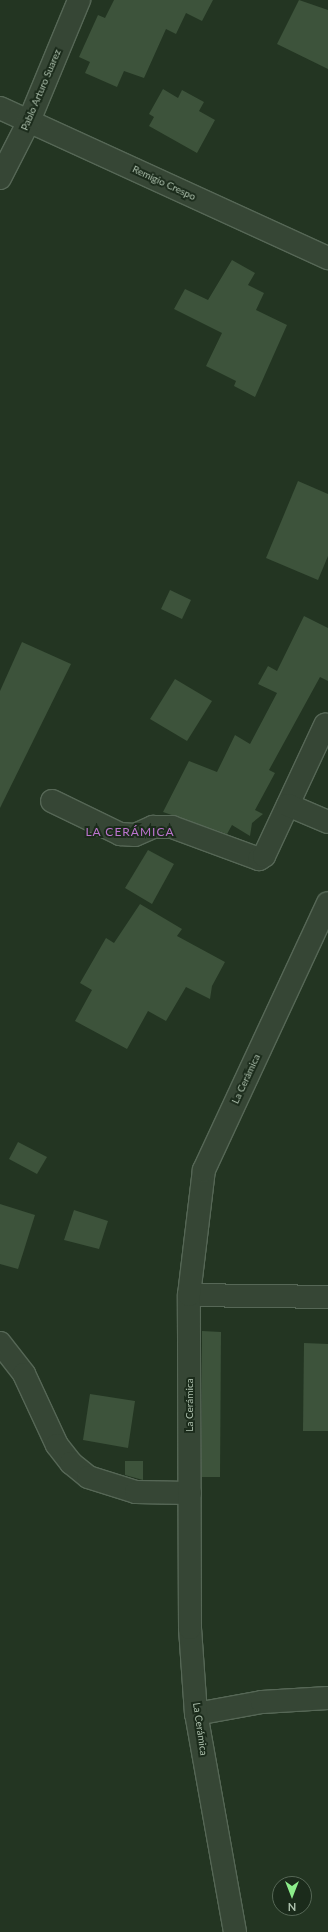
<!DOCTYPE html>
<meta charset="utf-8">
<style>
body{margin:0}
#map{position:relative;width:328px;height:1932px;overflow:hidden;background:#233522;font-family:Lato,sans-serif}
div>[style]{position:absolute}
.building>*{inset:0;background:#3d533b}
.roads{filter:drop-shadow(1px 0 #566756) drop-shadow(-1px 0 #566756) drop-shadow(0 1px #566756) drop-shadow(0 -1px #566756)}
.minor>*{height:22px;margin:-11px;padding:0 11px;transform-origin:11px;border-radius:11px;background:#364635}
span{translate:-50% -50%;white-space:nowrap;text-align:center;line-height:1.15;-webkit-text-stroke:4px #1b2b1b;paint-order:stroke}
.street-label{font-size:10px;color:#b0c3b0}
.quarter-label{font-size:12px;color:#bc74ce;letter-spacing:1px}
.north{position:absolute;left:272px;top:1876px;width:40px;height:40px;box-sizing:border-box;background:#1b2b1b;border:1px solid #576857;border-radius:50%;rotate:180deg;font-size:11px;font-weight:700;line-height:16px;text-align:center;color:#b0c3b0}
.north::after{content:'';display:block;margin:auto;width:14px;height:18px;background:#8ced8a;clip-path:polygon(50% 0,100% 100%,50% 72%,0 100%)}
</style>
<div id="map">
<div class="building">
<i style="clip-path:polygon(114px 0,213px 0,202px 21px,186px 13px,176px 34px,166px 29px,144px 78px,124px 71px,117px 87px,85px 73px,90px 62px,79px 57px,98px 15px,105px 18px)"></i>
<i style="clip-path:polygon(299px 0,328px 10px,328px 69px,277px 44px)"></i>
<i style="clip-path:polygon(163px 89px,178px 98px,182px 90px,204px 102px,199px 111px,215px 120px,197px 153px,149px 126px,154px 117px,149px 114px)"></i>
<i style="clip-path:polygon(232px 260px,255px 273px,248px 285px,264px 293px,256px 310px,287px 325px,255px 397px,234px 386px,236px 381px,206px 366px,222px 333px,174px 309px,185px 289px,208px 300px)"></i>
<i style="clip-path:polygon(298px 481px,328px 494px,328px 556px,318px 580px,266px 558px)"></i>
<i style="clip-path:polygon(170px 590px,191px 600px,182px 619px,161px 609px)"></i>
<i style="clip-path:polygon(304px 616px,328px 628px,328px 681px,320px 677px,269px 770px,275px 773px,255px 810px,263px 814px,252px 823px,250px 836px,232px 825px,227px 834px,163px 812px,189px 761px,217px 772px,235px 735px,250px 744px,277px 693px,258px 684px,268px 666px,277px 671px)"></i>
<i style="clip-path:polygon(22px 642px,71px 664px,0 808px,0 691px)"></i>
<i style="clip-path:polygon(175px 679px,212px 701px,187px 741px,150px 719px)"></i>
<i style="clip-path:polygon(148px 850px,174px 864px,152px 904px,125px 888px)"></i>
<i style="clip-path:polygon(140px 904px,182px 929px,177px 936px,225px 962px,212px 986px,210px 999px,186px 987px,166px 1021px,148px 1011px,127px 1049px,75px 1021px,92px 990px,80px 983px,106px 938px,114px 943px)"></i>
<i style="clip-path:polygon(18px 1142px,47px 1157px,37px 1174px,9px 1159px)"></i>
<i style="clip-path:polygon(0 1204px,35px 1215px,18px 1269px,0 1264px)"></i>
<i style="clip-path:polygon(74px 1210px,108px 1221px,99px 1249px,64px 1240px)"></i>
<i style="clip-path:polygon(202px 1331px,221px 1332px,220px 1477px,202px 1477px)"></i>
<i style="clip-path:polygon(304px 1343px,328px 1344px,328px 1431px,303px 1431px)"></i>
<i style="clip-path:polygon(90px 1394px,135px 1401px,128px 1448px,83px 1440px)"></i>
<i style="clip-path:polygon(125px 1461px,143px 1461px,143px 1480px,125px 1475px)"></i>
</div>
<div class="roads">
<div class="minor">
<i style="left:0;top:108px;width:361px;rotate:24.6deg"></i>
<i style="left:0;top:178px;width:64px;rotate:-63deg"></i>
<i style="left:29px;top:121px;width:131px;rotate:-67.5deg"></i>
<i style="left:52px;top:801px;width:76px;rotate:25.9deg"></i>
<i style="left:120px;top:834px;width:15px;rotate:4deg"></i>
<i style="left:135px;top:835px;width:20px;rotate:-24deg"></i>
<i style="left:153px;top:827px;width:19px"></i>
<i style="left:172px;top:827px;width:93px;rotate:20.2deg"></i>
<i style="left:259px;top:859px;width:6px;rotate:-31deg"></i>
<i style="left:264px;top:856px;width:145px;rotate:-65deg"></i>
<i style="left:288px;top:805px;width:43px;rotate:23deg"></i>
<i style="left:189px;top:1295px;width:139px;rotate:0.8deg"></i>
<i style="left:0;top:1343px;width:39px;rotate:52deg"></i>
<i style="left:24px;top:1374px;width:78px;rotate:65.1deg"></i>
<i style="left:57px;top:1445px;width:23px;rotate:52deg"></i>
<i style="left:71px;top:1463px;width:22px;rotate:39deg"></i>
<i style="left:88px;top:1477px;width:50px;rotate:17.4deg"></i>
<i style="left:136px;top:1492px;width:54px;rotate:1.1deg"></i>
<i style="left:196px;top:1714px;width:67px;rotate:-10.3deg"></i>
<i style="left:262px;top:1702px;width:66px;rotate:-3.5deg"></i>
<i style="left:235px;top:1932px;width:221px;rotate:-100.1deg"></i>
<i style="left:196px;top:1714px;width:86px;rotate:-94deg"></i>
<i style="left:190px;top:1628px;width:333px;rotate:-90.2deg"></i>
<i style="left:189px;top:1295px;width:126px;rotate:-83.2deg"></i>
<i style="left:204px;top:1170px;width:294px;rotate:-65.1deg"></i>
</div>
</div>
<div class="street-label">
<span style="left:41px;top:90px;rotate:-67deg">Pablo Arturo Suarez</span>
<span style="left:164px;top:183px;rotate:25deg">Remigio Crespo</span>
<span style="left:246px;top:1079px;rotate:-65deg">La Cerámica</span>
<span style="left:190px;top:1405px;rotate:-90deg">La Cerámica</span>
<span style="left:200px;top:1729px;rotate:82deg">La Cerámica</span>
</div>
<div class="quarter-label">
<span style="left:130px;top:832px">LA CERÁMICA</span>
</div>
<div class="north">N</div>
</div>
